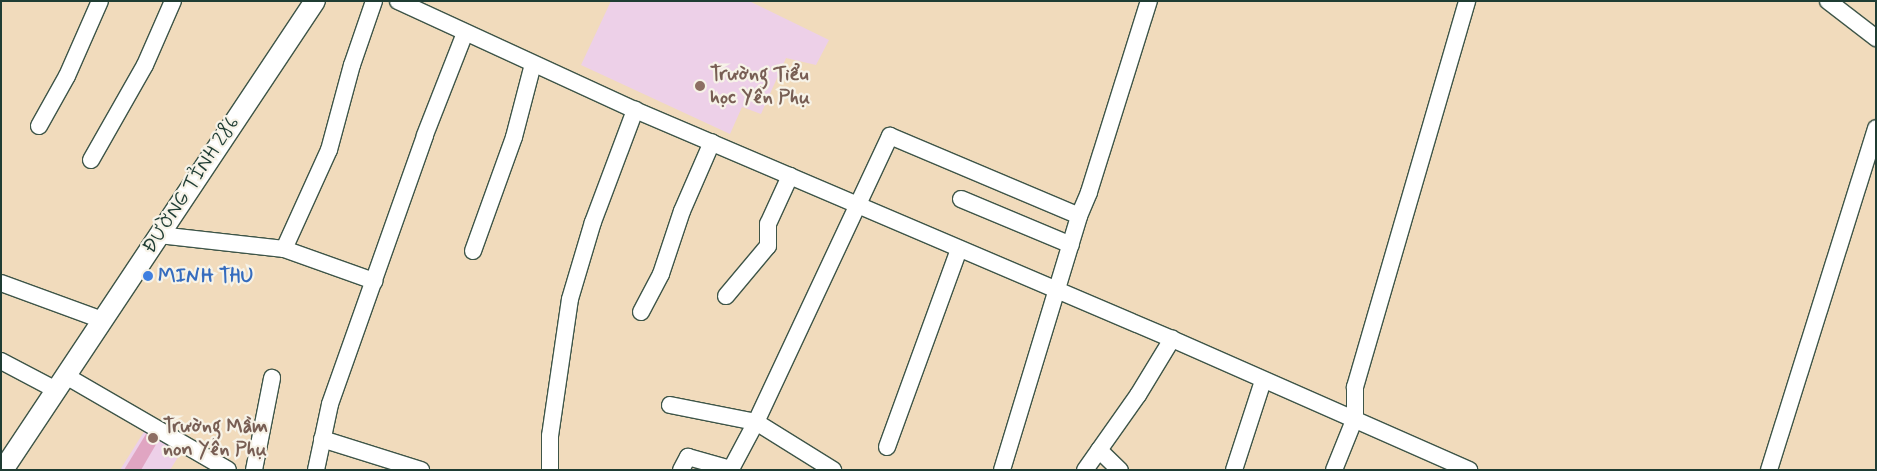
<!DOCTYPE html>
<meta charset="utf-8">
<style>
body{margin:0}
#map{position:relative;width:1877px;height:471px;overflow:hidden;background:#f1dbbc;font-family:Mynerve,sans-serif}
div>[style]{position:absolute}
.built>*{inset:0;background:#edd0e8}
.building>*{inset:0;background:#e0a5c2}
.roads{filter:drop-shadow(1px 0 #3e5548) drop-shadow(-1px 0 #3e5548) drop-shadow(0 1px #3e5548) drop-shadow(0 -1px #3e5548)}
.minor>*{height:16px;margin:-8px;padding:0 8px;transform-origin:8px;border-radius:8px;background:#fff}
.major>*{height:20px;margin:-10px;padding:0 10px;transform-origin:10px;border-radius:10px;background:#fff}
.dots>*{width:14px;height:14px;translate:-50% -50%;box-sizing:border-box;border:2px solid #f7f3e8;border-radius:50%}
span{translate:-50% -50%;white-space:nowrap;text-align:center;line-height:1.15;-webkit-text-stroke:4.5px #f7f3e8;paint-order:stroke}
.education-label{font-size:20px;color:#785e54;font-weight:700}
.left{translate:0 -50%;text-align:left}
.street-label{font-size:20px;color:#1f3d34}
.shop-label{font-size:20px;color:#366cbe;font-weight:700}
.frame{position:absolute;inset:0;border:2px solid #1f3d34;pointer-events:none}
</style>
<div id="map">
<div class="built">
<i style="clip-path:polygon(611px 1px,749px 1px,829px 40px,816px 65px,786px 58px,761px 114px,742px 107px,730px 134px,581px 65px)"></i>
<i style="clip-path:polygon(147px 427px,183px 449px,170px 470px,120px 470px)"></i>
</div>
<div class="building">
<i style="clip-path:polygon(146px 434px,158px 441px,141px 470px,124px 470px)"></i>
</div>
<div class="roads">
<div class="minor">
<i style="left:398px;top:1px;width:261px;rotate:24.7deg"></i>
<i style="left:635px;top:110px;width:584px;rotate:23.1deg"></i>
<i style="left:1172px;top:339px;width:325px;rotate:23.8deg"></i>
<i style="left:1828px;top:1px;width:61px;rotate:37.6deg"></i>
<i style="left:39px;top:126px;width:57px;rotate:-60.8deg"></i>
<i style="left:67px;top:76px;width:82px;rotate:-66.3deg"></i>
<i style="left:91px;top:160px;width:109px;rotate:-60.4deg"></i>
<i style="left:145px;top:65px;width:70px;rotate:-66.4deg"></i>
<i style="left:961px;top:199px;width:119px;rotate:22.7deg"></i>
<i style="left:159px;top:235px;width:126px;rotate:6.4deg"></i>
<i style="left:284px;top:249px;width:96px;rotate:19.6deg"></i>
<i style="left:284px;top:249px;width:109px;rotate:-65.6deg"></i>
<i style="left:329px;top:150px;width:88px;rotate:-74.9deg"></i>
<i style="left:352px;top:65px;width:68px;rotate:-71deg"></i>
<i style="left:473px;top:251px;width:121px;rotate:-70.2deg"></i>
<i style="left:514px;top:137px;width:75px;rotate:-75.4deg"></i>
<i style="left:1px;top:283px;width:108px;rotate:20.1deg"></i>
<i style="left:726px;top:296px;width:65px;rotate:-50deg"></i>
<i style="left:768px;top:246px;width:22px;rotate:-90deg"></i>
<i style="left:768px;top:224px;width:53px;rotate:-65.4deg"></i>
<i style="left:641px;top:312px;width:43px;rotate:-62.2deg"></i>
<i style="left:661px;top:274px;width:66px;rotate:-71.6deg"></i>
<i style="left:682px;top:211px;width:75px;rotate:-66.5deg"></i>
<i style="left:1px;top:361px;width:62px;rotate:27.8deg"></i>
<i style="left:66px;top:376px;width:187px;rotate:30.1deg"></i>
<i style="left:670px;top:405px;width:88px;rotate:11.2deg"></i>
<i style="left:756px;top:422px;width:91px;rotate:31.9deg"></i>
<i style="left:322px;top:439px;width:104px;rotate:17.4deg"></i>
<i style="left:887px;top:447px;width:211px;rotate:-70deg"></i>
<i style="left:1099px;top:450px;width:29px;rotate:44deg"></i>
<i style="left:254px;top:470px;width:94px;rotate:-78.9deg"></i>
<i style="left:316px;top:470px;width:67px;rotate:-78deg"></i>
<i style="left:330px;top:404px;width:285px;rotate:-70.5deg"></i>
<i style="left:425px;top:135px;width:110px;rotate:-68.6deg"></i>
<i style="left:550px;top:470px;width:34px;rotate:-90deg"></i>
<i style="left:550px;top:436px;width:138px;rotate:-81.7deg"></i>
<i style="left:570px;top:299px;width:80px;rotate:-73.4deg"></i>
<i style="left:593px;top:222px;width:120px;rotate:-69.4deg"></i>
<i style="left:681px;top:470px;width:15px;rotate:-62deg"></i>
<i style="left:688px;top:457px;width:45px;rotate:15.6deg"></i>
<i style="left:731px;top:469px;width:53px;rotate:-62deg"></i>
<i style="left:756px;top:422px;width:316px;rotate:-64.9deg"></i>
<i style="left:890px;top:136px;width:205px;rotate:22.9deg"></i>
<i style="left:1002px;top:470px;width:265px;rotate:-73.1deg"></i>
<i style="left:1079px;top:216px;width:26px;rotate:-67deg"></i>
<i style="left:1089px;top:192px;width:200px;rotate:-72.6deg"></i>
<i style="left:1085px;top:470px;width:92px;rotate:-54.8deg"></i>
<i style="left:1138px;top:395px;width:66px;rotate:-58.7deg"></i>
<i style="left:1234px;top:470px;width:94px;rotate:-72deg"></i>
<i style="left:1334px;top:470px;width:56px;rotate:-68deg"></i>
<i style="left:1355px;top:418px;width:31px;rotate:-90deg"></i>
<i style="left:1355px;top:387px;width:402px;rotate:-73.8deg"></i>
<i style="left:1769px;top:470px;width:358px;rotate:-72.6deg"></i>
</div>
<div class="major">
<i style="left:3px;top:470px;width:563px;rotate:-56.37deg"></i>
</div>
</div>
<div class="dots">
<i style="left:700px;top:86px;background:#8d6e63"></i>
<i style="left:148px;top:276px;background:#3f7fe0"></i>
<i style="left:153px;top:438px;background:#8d6e63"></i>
</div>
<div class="education-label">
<span class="left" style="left:710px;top:86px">Trường Tiểu<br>học Yên Phụ</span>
<span class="left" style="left:163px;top:438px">Trường Mầm<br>non Yên Phụ</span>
</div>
<div class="street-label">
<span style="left:191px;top:185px;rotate:-57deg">ĐƯỜNG TỈNH 286</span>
</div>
<div class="shop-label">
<span class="left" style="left:158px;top:276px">MINH THU</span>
</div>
<div class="frame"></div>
</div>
